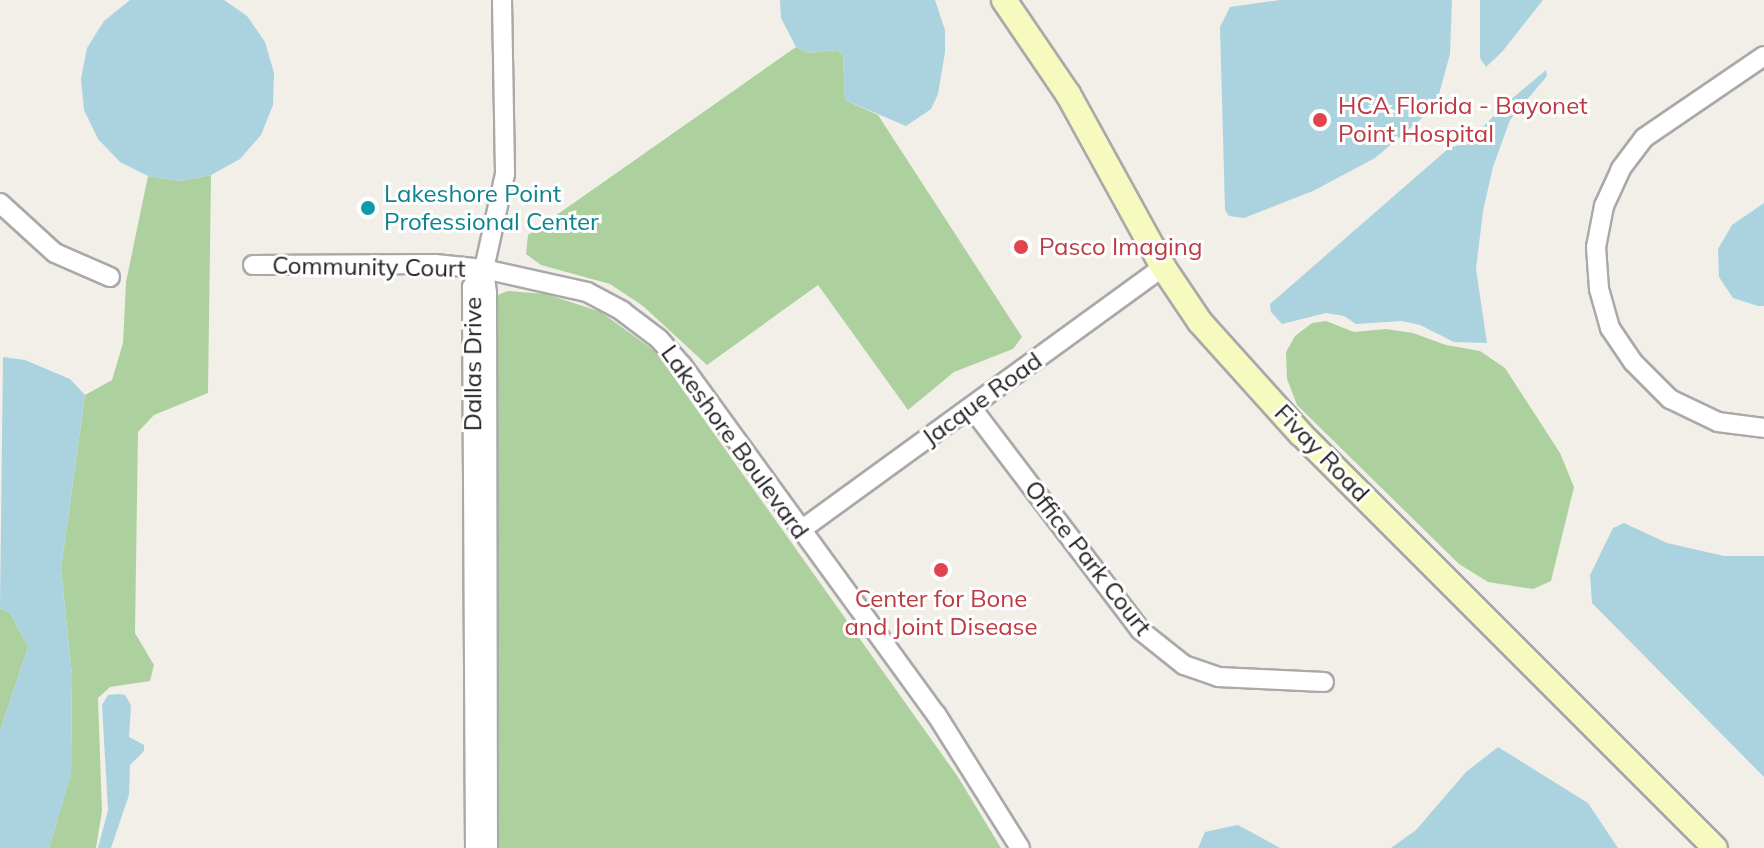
<!DOCTYPE html>
<style>
body{margin:0}
#map{position:relative;width:1764px;height:848px;overflow:hidden;background:#f2efe9;font-family:Mulish,sans-serif}
div>[style]{position:absolute}
.forest>*{inset:0;background:#add19e}
.water>*{inset:0;background:#aad3df}
.roads{filter:drop-shadow(2px 0 #a9a9a9) drop-shadow(-2px 0 #a9a9a9) drop-shadow(0 2px #a9a9a9) drop-shadow(0 -2px #a9a9a9)}
.street>*{height:18px;margin:-9px;padding:0 9px;transform-origin:9px;border-radius:9px;background:#fff}
.secondary>*{height:24px;margin:-12px;padding:0 12px;transform-origin:12px;border-radius:12px;background:#f7fabf}
.dots>*{width:22px;height:22px;translate:-50% -50%;box-sizing:border-box;border:4px solid #fff;border-radius:50%}
span{translate:-50% -50%;white-space:nowrap;text-align:center;line-height:1.15;-webkit-text-stroke:6px #fff;paint-order:stroke}
.health-label{font-size:24px;color:#be3a42}
.left{translate:0 -50%;text-align:left}
.culture-label{font-size:24px;color:#0d838f}
.street-label{font-size:24px;color:#222}
</style>
<div id="map">
<div class="forest">
<i style="clip-path:polygon(796px 47px,809px 53px,837px 50px,843px 55px,845px 100px,878px 115px,1022px 337px,1013px 349px,954px 372px,908px 410px,818px 285px,707px 365px,643px 306px,610px 284px,541px 265px,526px 254px,528px 235px)"></i>
<i style="clip-path:polygon(211px 175px,208px 393px,154px 415px,138px 432px,135px 633px,154px 665px,150px 681px,110px 687px,98px 698px,102px 811px,96px 848px,49px 848px,71px 774px,72px 675px,61px 569px,85px 395px,112px 380px,123px 343px,126px 282px,148px 176px,180px 181px)"></i>
<i style="clip-path:polygon(508px 291px,546px 294px,601px 312px,656px 352px,958px 777px,1001px 848px,496px 848px,495px 296px)"></i>
<i style="clip-path:polygon(1326px 321px,1354px 332px,1386px 329px,1413px 333px,1446px 345px,1480px 351px,1505px 368px,1560px 453px,1574px 487px,1551px 581px,1533px 589px,1488px 582px,1459px 564px,1297px 405px,1287px 379px,1286px 352px,1295px 336px,1312px 323px)"></i>
<i style="clip-path:polygon(0 608px,11px 614px,28px 647px,0 731px)"></i>
</div>
<div class="water">
<i style="clip-path:polygon(224px 0,247px 16px,265px 42px,274px 73px,273px 105px,261px 135px,240px 159px,211px 175px,180px 181px,148px 176px,120px 162px,98px 139px,84px 110px,81px 79px,87px 48px,104px 21px,130px 0)"></i>
<i style="clip-path:polygon(780px 0,935px 0,945px 30px,945px 52px,938px 94px,931px 109px,906px 126px,845px 100px,843px 55px,837px 50px,809px 53px,796px 47px,781px 18px)"></i>
<i style="clip-path:polygon(1280px 0,1452px 0,1450px 54px,1439px 94px,1420px 120px,1375px 158px,1313px 191px,1244px 218px,1229px 216px,1225px 210px,1220px 27px,1230px 7px)"></i>
<i style="clip-path:polygon(1480px 0,1543px 0,1502px 52px,1486px 67px,1480px 58px)"></i>
<i style="clip-path:polygon(1546px 70px,1547px 76px,1510px 120px,1493px 167px,1483px 211px,1476px 269px,1487px 343px,1454px 342px,1420px 325px,1402px 321px,1356px 324px,1344px 316px,1326px 313px,1282px 324px,1271px 312px,1270px 304px,1449px 148px,1469px 142px,1503px 106px)"></i>
<i style="clip-path:polygon(1764px 203px,1764px 306px,1758px 306px,1733px 298px,1719px 277px,1718px 249px,1732px 225px)"></i>
<i style="clip-path:polygon(3px 357px,25px 360px,70px 379px,85px 395px,61px 569px,72px 675px,71px 775px,49px 848px,0 848px,0 731px,28px 647px,11px 614px,0 608px)"></i>
<i style="clip-path:polygon(1624px 523px,1667px 543px,1724px 556px,1764px 556px,1764px 777px,1592px 603px,1590px 575px,1613px 528px)"></i>
<i style="clip-path:polygon(118px 694px,125px 695px,131px 705px,129px 737px,144px 745px,144px 751px,130px 765px,129px 795px,111px 848px,98px 848px,108px 810px,102px 705px,108px 695px)"></i>
<i style="clip-path:polygon(1498px 747px,1588px 803px,1618px 848px,1391px 848px,1416px 830px,1466px 772px)"></i>
<i style="clip-path:polygon(1237px 825px,1238px 825px,1280px 848px,1198px 848px,1205px 832px)"></i>
</div>
<div class="roads">
<div class="street">
<i style="left:502px;top:0;width:174px;rotate:89deg"></i>
<i style="left:505px;top:174px;width:97px;rotate:102.5deg"></i>
<i style="left:484px;top:269px;width:106px;rotate:12.6deg"></i>
<i style="left:587px;top:292px;width:40px;rotate:28deg"></i>
<i style="left:622px;top:311px;width:46px;rotate:37.1deg"></i>
<i style="left:659px;top:339px;width:35px;rotate:49deg"></i>
<i style="left:682px;top:365px;width:432px;rotate:54deg"></i>
<i style="left:936px;top:714px;width:158px;rotate:57.9deg"></i>
<i style="left:1764px;top:56px;width:145px;rotate:145.7deg"></i>
<i style="left:1644px;top:138px;width:39px;rotate:127deg"></i>
<i style="left:1621px;top:169px;width:41px;rotate:114.7deg"></i>
<i style="left:1604px;top:206px;width:42px;rotate:101deg"></i>
<i style="left:1596px;top:247px;width:42px;rotate:85.9deg"></i>
<i style="left:1599px;top:289px;width:41px;rotate:74.2deg"></i>
<i style="left:1610px;top:328px;width:41px;rotate:55.9deg"></i>
<i style="left:1633px;top:362px;width:52px;rotate:45deg"></i>
<i style="left:1670px;top:399px;width:53px;rotate:25.6deg"></i>
<i style="left:1718px;top:422px;width:46px;rotate:7.4deg"></i>
<i style="left:0;top:203px;width:74px;rotate:42.3deg"></i>
<i style="left:55px;top:253px;width:60px;rotate:23.6deg"></i>
<i style="left:253px;top:265px;width:182px;rotate:-0.3deg"></i>
<i style="left:435px;top:264px;width:49px;rotate:5.8deg"></i>
<i style="left:484px;top:269px;width:23px;rotate:83deg"></i>
<i style="left:487px;top:292px;width:556px;rotate:89.9deg"></i>
<i style="left:971px;top:407px;width:280px;rotate:52.8deg"></i>
<i style="left:1140px;top:630px;width:56px;rotate:38.5deg"></i>
<i style="left:1184px;top:665px;width:36px;rotate:19deg"></i>
<i style="left:1218px;top:677px;width:106px;rotate:2.7deg"></i>
<i style="left:801px;top:530px;width:447px;rotate:-36deg"></i>
<i style="left:475px;top:848px;width:561px;rotate:-90.31deg"></i>
<i style="left:472px;top:287px;width:22px;rotate:-56deg"></i>
</div>
<div class="secondary">
<i style="left:1004px;top:0;width:114px;rotate:55.8deg"></i>
<i style="left:1068px;top:94px;width:197px;rotate:61.2deg"></i>
<i style="left:1163px;top:267px;width:66px;rotate:56.1deg"></i>
<i style="left:1200px;top:322px;width:151px;rotate:48deg"></i>
<i style="left:1301px;top:434px;width:585px;rotate:45deg"></i>
</div>
</div>
<div class="dots">
<i style="left:1320px;top:120px;background:#e0444e"></i>
<i style="left:368px;top:208px;background:#0f9aa8"></i>
<i style="left:1021px;top:247px;background:#e0444e"></i>
<i style="left:941px;top:570px;background:#e0444e"></i>
</div>
<div class="health-label">
<span class="left" style="left:1338px;top:120px">HCA Florida - Bayonet<br>Point Hospital</span>
<span class="left" style="left:1039px;top:247px">Pasco Imaging</span>
<span style="left:941px;top:613px">Center for Bone<br>and Joint Disease</span>
</div>
<div class="culture-label">
<span class="left" style="left:384px;top:208px">Lakeshore Point<br>Professional Center</span>
</div>
<div class="street-label">
<span style="left:369px;top:267px;rotate:1deg">Community Court</span>
<span style="left:473px;top:364px;rotate:-90deg">Dallas Drive</span>
<span style="left:982px;top:399px;rotate:-36deg">Jacque Road</span>
<span style="left:735px;top:442px;rotate:54deg">Lakeshore Boulevard</span>
<span style="left:1322px;top:453px;rotate:46deg">Fivay Road</span>
<span style="left:1088px;top:558px;rotate:52deg">Office Park Court</span>
</div>
</div>
